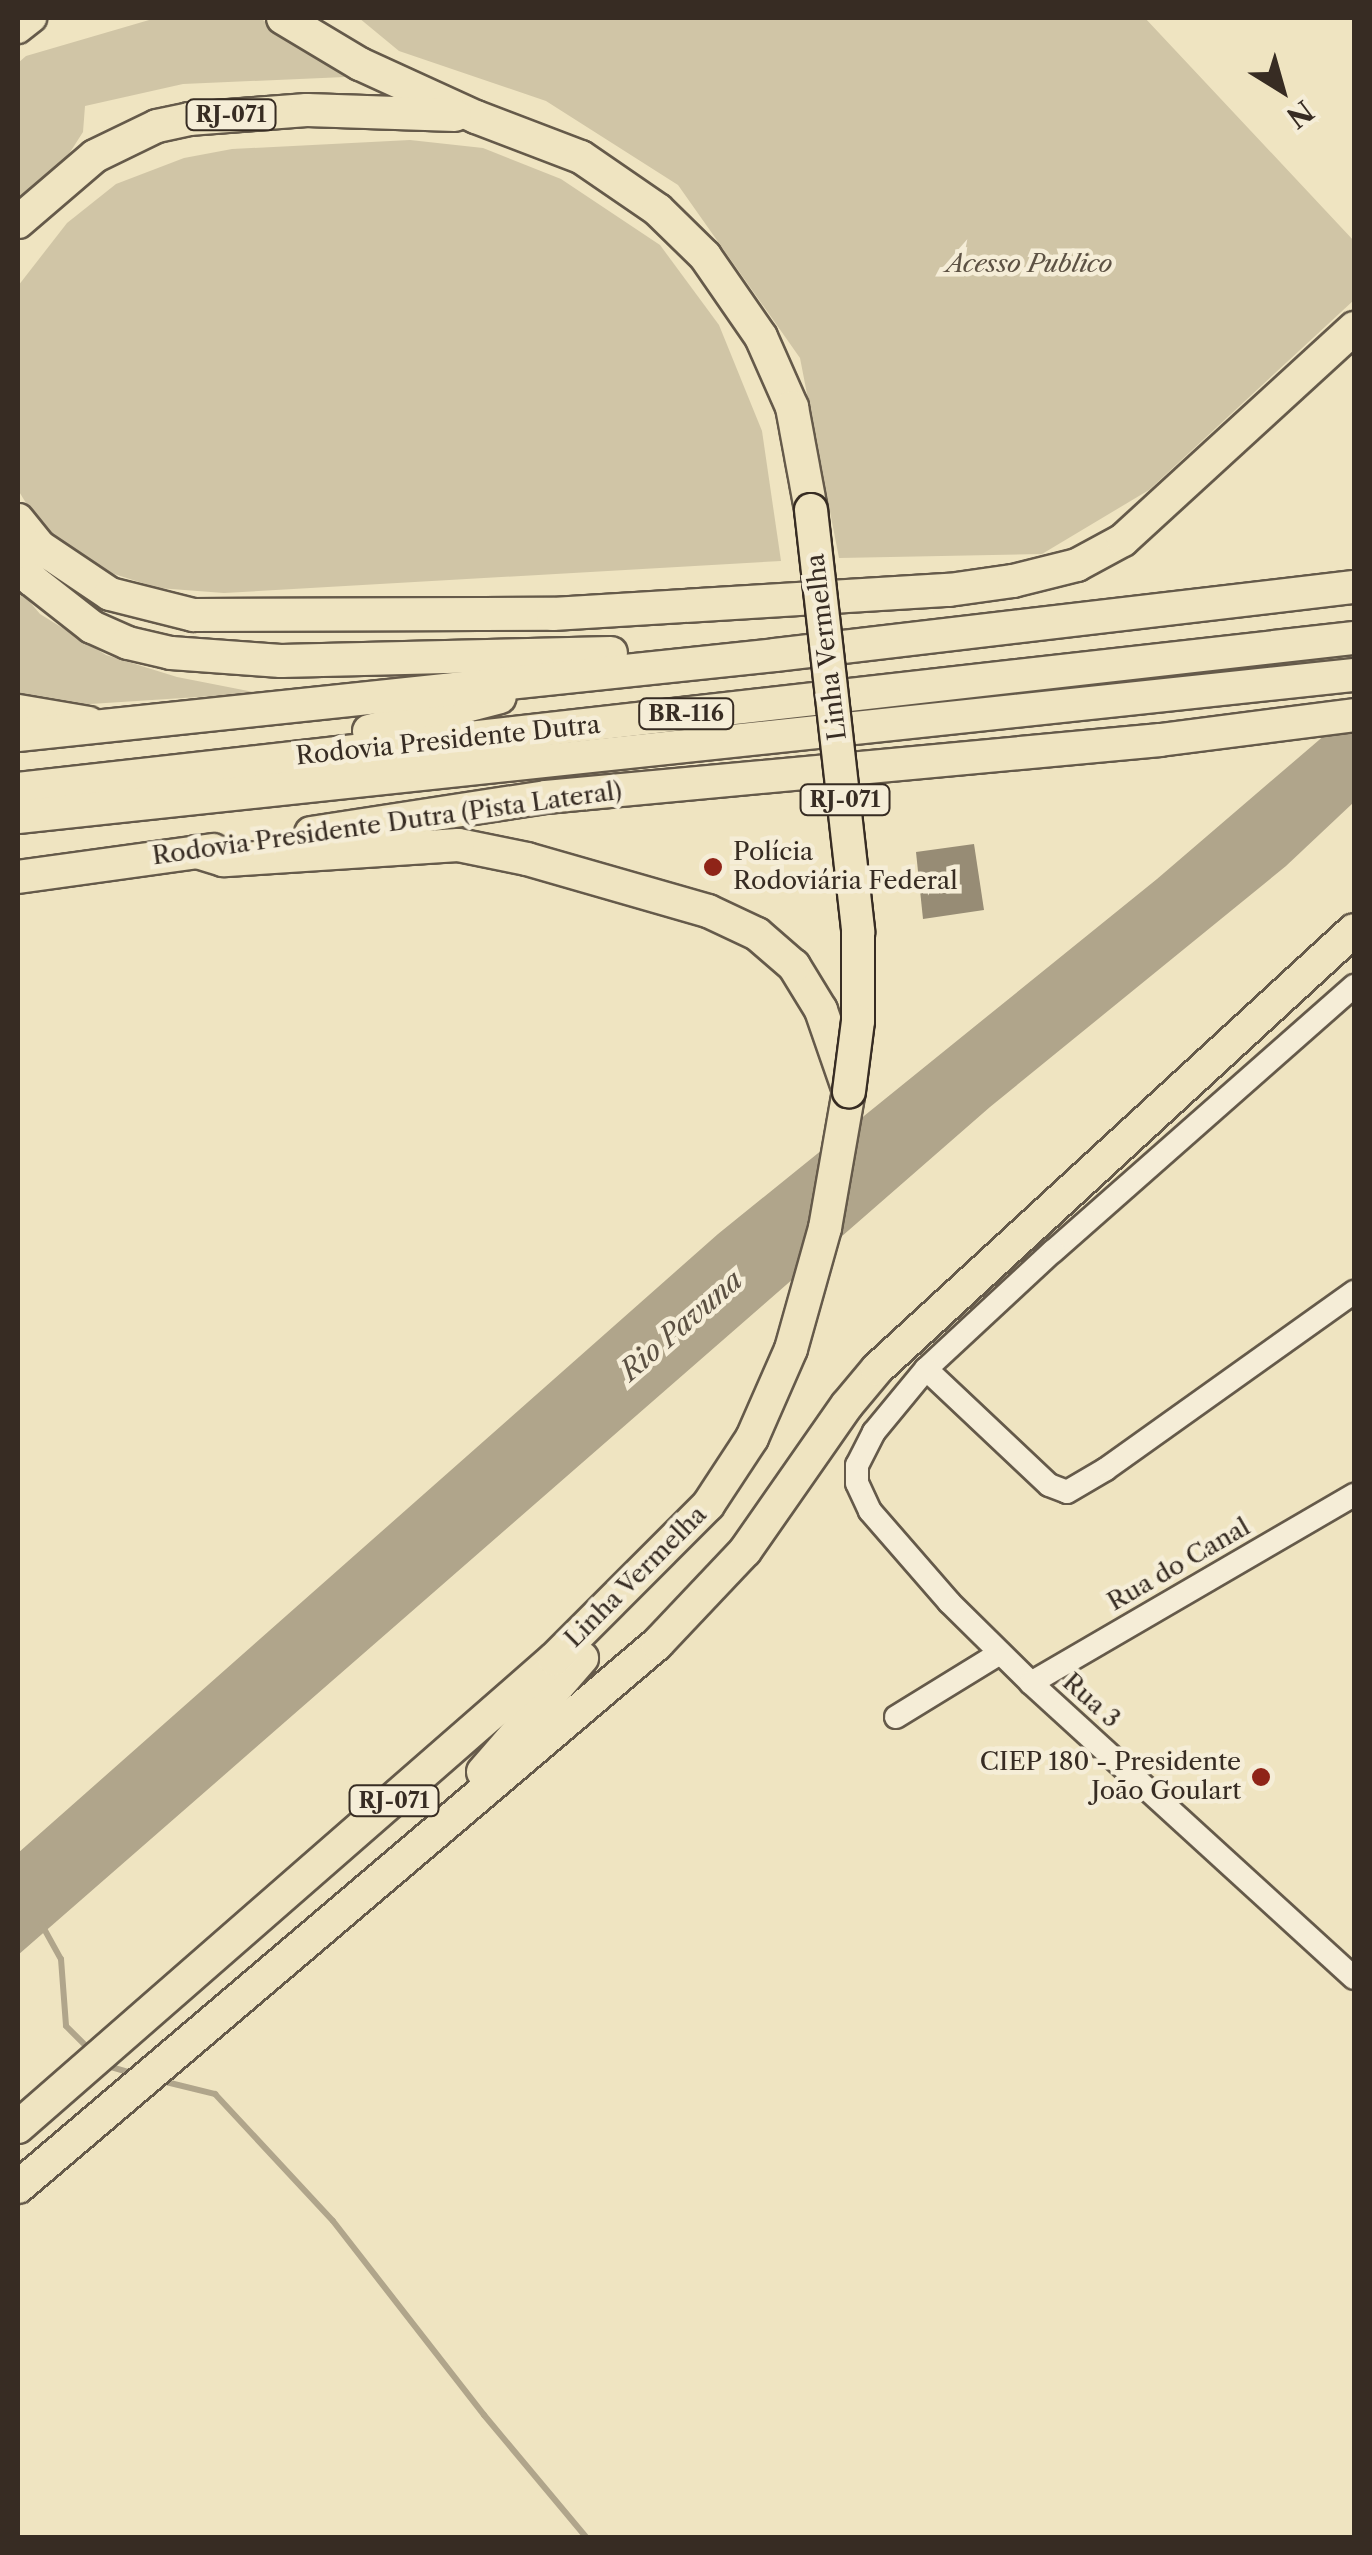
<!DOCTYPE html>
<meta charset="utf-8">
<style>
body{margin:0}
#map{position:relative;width:1372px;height:2555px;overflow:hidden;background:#efe4c1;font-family:"Libre Caslon Text",serif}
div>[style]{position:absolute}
.green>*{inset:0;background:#d0c5a6}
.water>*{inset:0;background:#b0a58b}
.stream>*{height:6px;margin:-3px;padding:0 3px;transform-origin:3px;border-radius:3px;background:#b0a58b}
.building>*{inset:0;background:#978c75}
.roads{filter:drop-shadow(2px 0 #655a4a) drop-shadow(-2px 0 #655a4a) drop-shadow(0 2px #655a4a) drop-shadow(0 -2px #655a4a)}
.minor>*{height:22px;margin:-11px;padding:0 11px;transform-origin:11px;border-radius:11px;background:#f5edd7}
.major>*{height:28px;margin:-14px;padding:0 14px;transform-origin:14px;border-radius:14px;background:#efe4c1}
.highway>*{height:32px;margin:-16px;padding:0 16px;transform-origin:16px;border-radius:16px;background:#efe4c1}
.bridges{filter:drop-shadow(2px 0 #372c23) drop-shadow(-2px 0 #372c23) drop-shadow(0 2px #372c23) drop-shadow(0 -2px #372c23)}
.highway-bridge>*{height:32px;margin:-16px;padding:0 16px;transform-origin:16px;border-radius:16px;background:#efe4c1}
.dots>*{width:28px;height:28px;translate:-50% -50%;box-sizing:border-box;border:5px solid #f5edd7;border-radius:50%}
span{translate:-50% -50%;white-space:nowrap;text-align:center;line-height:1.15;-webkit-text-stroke:9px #f5edd7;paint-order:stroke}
.shield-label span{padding:2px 8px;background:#f5edd7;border:2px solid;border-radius:8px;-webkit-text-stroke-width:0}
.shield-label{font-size:22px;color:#372c23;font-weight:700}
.park-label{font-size:25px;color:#5d5244;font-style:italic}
.street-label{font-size:25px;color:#372c23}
.poi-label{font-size:25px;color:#372c23}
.left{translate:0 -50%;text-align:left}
.right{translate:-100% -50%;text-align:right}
.water-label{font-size:28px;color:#5b5042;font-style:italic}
.frame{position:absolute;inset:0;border:20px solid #372c23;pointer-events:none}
.north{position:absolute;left:1232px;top:40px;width:100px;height:100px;-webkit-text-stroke:8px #f5edd7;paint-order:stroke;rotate:143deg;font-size:28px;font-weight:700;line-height:40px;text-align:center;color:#372c23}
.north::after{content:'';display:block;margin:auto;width:35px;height:45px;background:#372c23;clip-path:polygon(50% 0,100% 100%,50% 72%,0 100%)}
</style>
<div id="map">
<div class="green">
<i style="clip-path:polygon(156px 18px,260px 18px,345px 77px,183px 84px,85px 106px,83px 132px,67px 157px,18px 205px,18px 63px,26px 56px)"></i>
<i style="clip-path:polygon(359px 18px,1145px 18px,1354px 241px,1354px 300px,1149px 490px,1042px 554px,839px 558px,800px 358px,678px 185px,546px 101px,399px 51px)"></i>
<i style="clip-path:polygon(410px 140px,483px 148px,561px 179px,660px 245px,719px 325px,762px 431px,781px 561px,224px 593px,158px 588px,114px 574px,74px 554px,36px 519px,18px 490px,18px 286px,67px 223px,116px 184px,184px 158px,232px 149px)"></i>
<i style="clip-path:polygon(18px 588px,40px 614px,106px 655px,177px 677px,259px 693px,75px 705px,18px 697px)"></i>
</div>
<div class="water">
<i style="clip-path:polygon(1354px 710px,1354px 802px,1286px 866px,990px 1107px,18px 1955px,18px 1853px,718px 1234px,1157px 879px)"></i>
</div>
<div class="stream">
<i style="left:42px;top:1925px;width:39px;rotate:61deg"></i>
<i style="left:61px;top:1959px;width:67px;rotate:85.7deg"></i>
<i style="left:66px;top:2026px;width:37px;rotate:45deg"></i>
<i style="left:104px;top:2065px;width:32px;rotate:16deg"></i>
<i style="left:162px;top:2081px;width:55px;rotate:13.8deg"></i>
<i style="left:215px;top:2094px;width:173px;rotate:47.1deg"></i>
<i style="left:333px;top:2221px;width:246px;rotate:52.1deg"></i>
<i style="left:484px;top:2415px;width:160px;rotate:50.1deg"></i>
</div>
<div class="building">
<i style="clip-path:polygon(974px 844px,984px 910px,923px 919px,916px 852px)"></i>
</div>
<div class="roads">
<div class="minor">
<i style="left:1354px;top:986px;width:401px;rotate:138.6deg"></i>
<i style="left:1053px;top:1251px;width:173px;rotate:137.1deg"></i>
<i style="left:926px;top:1369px;width:82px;rotate:129.5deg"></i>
<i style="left:874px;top:1432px;width:37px;rotate:117deg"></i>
<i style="left:857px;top:1465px;width:18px;rotate:90deg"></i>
<i style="left:857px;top:1483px;width:31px;rotate:65deg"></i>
<i style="left:870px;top:1511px;width:121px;rotate:49deg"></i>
<i style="left:949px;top:1602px;width:115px;rotate:44.6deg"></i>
<i style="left:1031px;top:1683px;width:437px;rotate:42.4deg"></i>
<i style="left:926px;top:1369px;width:169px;rotate:43.3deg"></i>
<i style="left:1049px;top:1485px;width:19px;rotate:21deg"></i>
<i style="left:1067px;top:1492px;width:45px;rotate:-30.5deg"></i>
<i style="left:1106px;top:1469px;width:305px;rotate:-35.5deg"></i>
<i style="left:1031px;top:1683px;width:374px;rotate:-30.2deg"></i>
<i style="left:896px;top:1717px;width:122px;rotate:-31.6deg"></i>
</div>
<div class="major">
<i style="left:18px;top:29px;width:18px;rotate:-38deg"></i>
<i style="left:18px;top:709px;width:72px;rotate:9.6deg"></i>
</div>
<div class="highway">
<i style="left:283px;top:18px;width:90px;rotate:30.9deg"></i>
<i style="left:360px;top:64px;width:128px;rotate:24.6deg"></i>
<i style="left:476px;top:117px;width:112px;rotate:20.9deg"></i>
<i style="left:581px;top:157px;width:93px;rotate:34.5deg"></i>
<i style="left:658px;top:210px;width:66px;rotate:44.4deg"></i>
<i style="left:705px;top:256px;width:98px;rotate:55.3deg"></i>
<i style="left:761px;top:337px;width:77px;rotate:66.1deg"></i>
<i style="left:792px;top:407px;width:105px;rotate:79.5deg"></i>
<i style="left:18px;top:222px;width:101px;rotate:-40.6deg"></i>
<i style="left:95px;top:156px;width:69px;rotate:-25.8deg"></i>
<i style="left:157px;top:126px;width:33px;rotate:-12deg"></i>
<i style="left:189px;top:119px;width:118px;rotate:-4.4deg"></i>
<i style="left:307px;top:110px;width:148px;rotate:1.9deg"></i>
<i style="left:18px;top:520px;width:35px;rotate:51deg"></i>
<i style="left:40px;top:547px;width:84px;rotate:33.9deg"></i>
<i style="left:110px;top:594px;width:86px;rotate:14.2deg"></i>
<i style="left:193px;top:615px;width:360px;rotate:-0.2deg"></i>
<i style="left:553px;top:614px;width:397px;rotate:-3.5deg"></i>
<i style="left:949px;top:590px;width:65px;rotate:-8deg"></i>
<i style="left:1013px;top:581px;width:66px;rotate:-14deg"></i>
<i style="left:1077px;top:565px;width:52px;rotate:-28.5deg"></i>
<i style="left:1123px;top:540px;width:314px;rotate:-42.5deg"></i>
<i style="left:18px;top:559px;width:25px;rotate:56deg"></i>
<i style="left:32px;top:580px;width:76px;rotate:38.1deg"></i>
<i style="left:92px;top:627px;width:39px;rotate:24deg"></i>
<i style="left:128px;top:643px;width:44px;rotate:13.1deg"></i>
<i style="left:171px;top:653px;width:110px;rotate:4.2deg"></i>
<i style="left:281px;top:661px;width:330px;rotate:-1.4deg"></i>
<i style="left:369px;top:731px;width:135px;rotate:-14.5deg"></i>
<i style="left:18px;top:735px;width:761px;rotate:-6.03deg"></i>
<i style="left:775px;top:655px;width:583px;rotate:-6.7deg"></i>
<i style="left:18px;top:789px;width:1345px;rotate:-6.45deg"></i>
<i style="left:18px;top:817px;width:1344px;rotate:-6.07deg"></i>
<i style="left:311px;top:833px;width:238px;rotate:-8.7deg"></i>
<i style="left:546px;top:797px;width:617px;rotate:-5.3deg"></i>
<i style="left:1160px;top:740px;width:196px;rotate:-7.3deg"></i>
<i style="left:18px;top:877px;width:197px;rotate:-7.9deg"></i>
<i style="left:483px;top:1772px;width:151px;rotate:-49deg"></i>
<i style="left:18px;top:2127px;width:712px;rotate:-41.13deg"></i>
<i style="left:554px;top:1659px;width:218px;rotate:-45deg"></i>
<i style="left:708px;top:1505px;width:80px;rotate:-56.7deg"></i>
<i style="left:752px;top:1438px;width:97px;rotate:-66.3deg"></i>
<i style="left:791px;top:1349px;width:126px;rotate:-74.3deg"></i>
<i style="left:825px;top:1228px;width:139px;rotate:-80.1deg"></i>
<i style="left:849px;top:1091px;width:86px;rotate:-109.1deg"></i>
<i style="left:821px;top:1010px;width:52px;rotate:-121.5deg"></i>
<i style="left:794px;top:966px;width:49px;rotate:-139.1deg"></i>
<i style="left:757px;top:934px;width:54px;rotate:-154.9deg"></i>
<i style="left:708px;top:911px;width:188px;rotate:-164deg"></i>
<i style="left:527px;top:859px;width:70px;rotate:-168.5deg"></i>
<i style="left:458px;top:845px;width:235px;rotate:176.3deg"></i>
<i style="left:223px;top:860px;width:28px;rotate:-163deg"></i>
<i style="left:18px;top:2187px;width:839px;rotate:-40.36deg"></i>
<i style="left:657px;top:1644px;width:128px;rotate:-46.6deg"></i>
<i style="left:745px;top:1551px;width:178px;rotate:-55.1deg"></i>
<i style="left:847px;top:1405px;width:47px;rotate:-50.2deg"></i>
<i style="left:877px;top:1369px;width:648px;rotate:-42.62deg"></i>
</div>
</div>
<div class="bridges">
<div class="highway-bridge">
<i style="left:811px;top:510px;width:425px;rotate:83.6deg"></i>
<i style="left:858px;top:932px;width:89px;rotate:90deg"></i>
<i style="left:858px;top:1021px;width:71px;rotate:97.3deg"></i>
</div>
</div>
<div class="dots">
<i style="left:713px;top:867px;background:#8f2418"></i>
<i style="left:1261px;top:1777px;background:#8f2418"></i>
</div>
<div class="shield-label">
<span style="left:231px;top:115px">RJ-071</span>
<span style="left:686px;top:714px">BR-116</span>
<span style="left:845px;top:800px">RJ-071</span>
<span style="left:394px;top:1801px">RJ-071</span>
</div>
<div class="park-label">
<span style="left:1029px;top:264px">Acesso Publico</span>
</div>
<div class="street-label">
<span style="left:827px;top:647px;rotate:-97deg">Linha Vermelha</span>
<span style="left:448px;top:741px;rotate:-6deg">Rodovia Presidente Dutra</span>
<span style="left:387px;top:824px;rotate:-8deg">Rodovia Presidente Dutra (Pista Lateral)</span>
<span style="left:1179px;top:1565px;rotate:-30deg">Rua do Canal</span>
<span style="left:636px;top:1577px;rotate:-45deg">Linha Vermelha</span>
<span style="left:1091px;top:1701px;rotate:42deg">Rua 3</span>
</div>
<div class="poi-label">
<span class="left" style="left:733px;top:867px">Polícia<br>Rodoviária Federal</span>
<span class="right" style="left:1241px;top:1777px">CIEP 180 - Presidente<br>João Goulart</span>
</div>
<div class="water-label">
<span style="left:681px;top:1325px;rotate:-41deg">Rio Pavuna</span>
</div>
<div class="frame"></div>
<div class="north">N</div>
</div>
